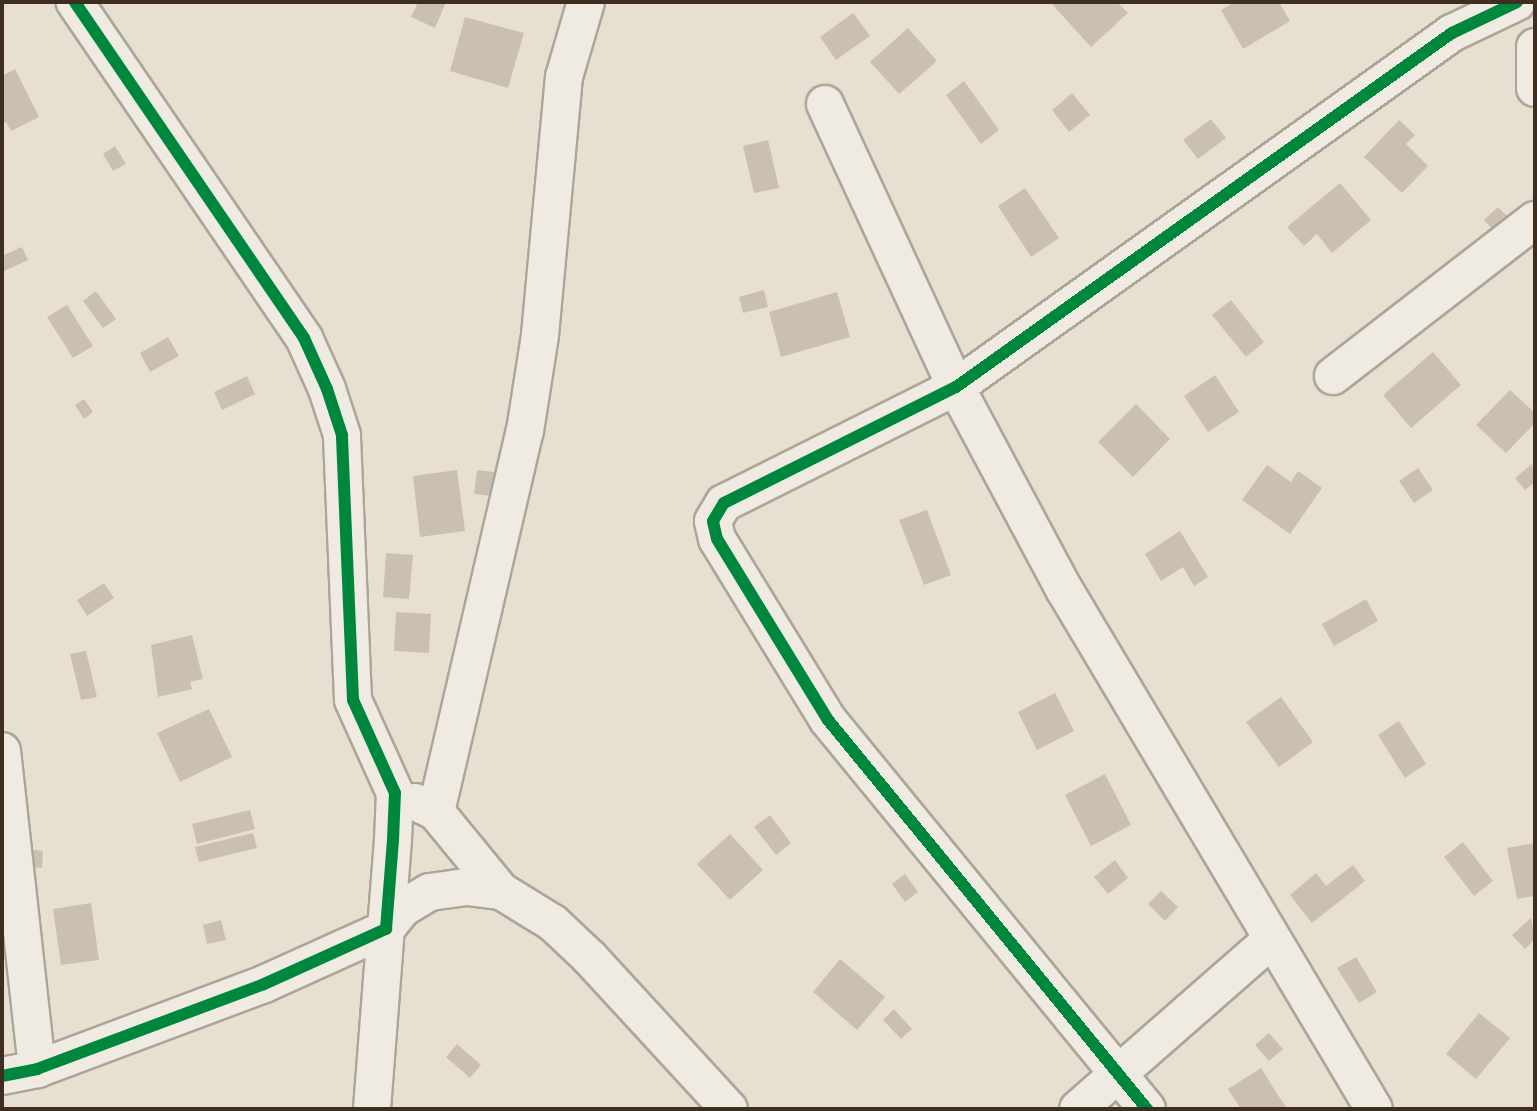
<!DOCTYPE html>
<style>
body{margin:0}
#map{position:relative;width:1537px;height:1111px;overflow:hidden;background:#e7e0d1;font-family:"Zilla Slab",serif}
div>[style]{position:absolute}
.building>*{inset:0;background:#cbbfb2}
.roads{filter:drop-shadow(2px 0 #ada599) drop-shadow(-2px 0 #ada599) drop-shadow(0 2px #ada599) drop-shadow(0 -2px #ada599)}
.street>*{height:36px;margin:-18px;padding:0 18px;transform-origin:18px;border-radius:18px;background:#efebe3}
.cycleway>*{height:12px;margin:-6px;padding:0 6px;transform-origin:6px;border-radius:6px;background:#00873e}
span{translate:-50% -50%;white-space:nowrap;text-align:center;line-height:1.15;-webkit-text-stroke:6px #f7eed8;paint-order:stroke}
.frame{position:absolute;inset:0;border:4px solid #3d2e20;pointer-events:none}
</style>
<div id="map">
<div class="building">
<i style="clip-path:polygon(418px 2px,446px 2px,435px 28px,411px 17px)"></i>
<i style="clip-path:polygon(1050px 2px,1117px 2px,1128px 13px,1091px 47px)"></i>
<i style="clip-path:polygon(1235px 2px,1279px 2px,1290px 21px,1243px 49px,1221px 10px)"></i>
<i style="clip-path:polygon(853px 13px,870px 36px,836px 60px,820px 37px)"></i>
<i style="clip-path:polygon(465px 17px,524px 33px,508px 88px,450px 71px)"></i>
<i style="clip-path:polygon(908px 28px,937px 61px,899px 94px,870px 62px)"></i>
<i style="clip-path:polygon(15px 69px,39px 117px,11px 131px,6px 122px,2px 124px,2px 76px)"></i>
<i style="clip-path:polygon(964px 81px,999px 130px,981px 144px,946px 95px)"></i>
<i style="clip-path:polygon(1072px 93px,1090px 115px,1069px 132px,1052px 110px)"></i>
<i style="clip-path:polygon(1211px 119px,1226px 138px,1198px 159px,1183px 140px)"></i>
<i style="clip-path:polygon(1399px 120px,1415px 135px,1406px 144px,1428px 166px,1402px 193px,1364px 157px)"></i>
<i style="clip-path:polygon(768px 140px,779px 188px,754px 193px,743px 146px)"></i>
<i style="clip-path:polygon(115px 146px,126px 164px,113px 171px,103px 154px)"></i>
<i style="clip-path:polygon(1340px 183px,1371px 220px,1332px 253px,1317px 234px,1304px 246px,1287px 227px)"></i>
<i style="clip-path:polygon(1025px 188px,1059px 238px,1031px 257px,998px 206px)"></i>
<i style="clip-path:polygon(1498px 207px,1512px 221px,1497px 234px,1484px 220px)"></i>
<i style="clip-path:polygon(22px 247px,28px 260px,2px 272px,2px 256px)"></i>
<i style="clip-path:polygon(764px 290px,768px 307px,743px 313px,739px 297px)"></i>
<i style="clip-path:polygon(96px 291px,116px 319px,103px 328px,83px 301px)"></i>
<i style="clip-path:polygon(837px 292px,850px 337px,781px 357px,769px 312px)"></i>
<i style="clip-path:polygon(1231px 300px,1264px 342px,1246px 357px,1212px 315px)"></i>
<i style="clip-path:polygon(67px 305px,93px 346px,73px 358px,47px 317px)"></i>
<i style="clip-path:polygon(168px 337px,179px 356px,150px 372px,140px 353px)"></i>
<i style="clip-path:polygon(1433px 352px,1461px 385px,1411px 428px,1383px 395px)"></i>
<i style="clip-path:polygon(1215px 375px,1239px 412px,1208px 432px,1184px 396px)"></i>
<i style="clip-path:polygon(247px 376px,255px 394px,222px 410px,214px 392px)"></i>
<i style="clip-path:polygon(1510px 390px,1535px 413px,1535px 423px,1506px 453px,1476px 425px)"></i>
<i style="clip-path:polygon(84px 399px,93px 412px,84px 419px,75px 405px)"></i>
<i style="clip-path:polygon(1136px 404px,1170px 439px,1133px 477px,1098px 442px)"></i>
<i style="clip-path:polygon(1532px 464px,1535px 482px,1525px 490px,1515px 478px)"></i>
<i style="clip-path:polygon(1267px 465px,1291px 482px,1298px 471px,1322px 488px,1290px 534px,1242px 500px)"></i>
<i style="clip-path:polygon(1418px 468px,1433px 490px,1414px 503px,1399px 481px)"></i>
<i style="clip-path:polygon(457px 470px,465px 531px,420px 537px,413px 476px)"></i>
<i style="clip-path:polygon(477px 470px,494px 472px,492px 496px,474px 494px)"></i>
<i style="clip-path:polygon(927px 510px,951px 575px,924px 585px,899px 520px)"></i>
<i style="clip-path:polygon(1180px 531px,1208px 577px,1194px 586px,1183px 567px,1161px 581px,1145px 554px)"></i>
<i style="clip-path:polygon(386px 553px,413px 555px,409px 599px,383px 597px)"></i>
<i style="clip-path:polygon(104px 583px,114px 598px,87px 616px,77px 600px)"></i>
<i style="clip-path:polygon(1366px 599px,1378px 621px,1334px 646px,1322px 624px)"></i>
<i style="clip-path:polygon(396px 612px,431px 614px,429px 653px,394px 651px)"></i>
<i style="clip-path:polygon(192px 635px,203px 679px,190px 682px,192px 689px,158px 697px,151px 645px)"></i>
<i style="clip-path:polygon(86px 651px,97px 697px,81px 700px,70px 654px)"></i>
<i style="clip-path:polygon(1055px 693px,1074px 731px,1037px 750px,1018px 712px)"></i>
<i style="clip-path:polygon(1281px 697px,1313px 742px,1279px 767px,1246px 722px)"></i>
<i style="clip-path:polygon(209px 709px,232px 757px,180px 782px,157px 733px)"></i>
<i style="clip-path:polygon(1399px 721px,1426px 764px,1405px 778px,1378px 735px)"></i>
<i style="clip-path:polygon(1105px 774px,1131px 825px,1091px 846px,1065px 795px)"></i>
<i style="clip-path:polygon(250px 810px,255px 829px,197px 844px,192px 824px)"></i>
<i style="clip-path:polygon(770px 815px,791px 843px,776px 855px,754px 827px)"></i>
<i style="clip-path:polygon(253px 833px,257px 848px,199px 862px,195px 847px)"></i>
<i style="clip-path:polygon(730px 834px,763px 870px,730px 900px,697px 864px)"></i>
<i style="clip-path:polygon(1463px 842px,1493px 881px,1474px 896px,1444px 857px)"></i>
<i style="clip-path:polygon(1535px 843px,1535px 896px,1517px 899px,1507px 848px)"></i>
<i style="clip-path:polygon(29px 849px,43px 851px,42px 868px,28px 867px)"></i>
<i style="clip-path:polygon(1115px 860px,1128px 878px,1108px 894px,1094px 877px)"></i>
<i style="clip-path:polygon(1353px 865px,1365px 881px,1312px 923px,1290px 895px,1316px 873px,1326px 886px)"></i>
<i style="clip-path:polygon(905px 874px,918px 892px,905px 902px,892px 884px)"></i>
<i style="clip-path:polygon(1161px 891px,1178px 907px,1165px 921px,1148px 904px)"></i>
<i style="clip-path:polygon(91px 903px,99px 960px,61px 965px,53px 909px)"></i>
<i style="clip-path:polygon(1531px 918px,1535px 939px,1525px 949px,1512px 935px)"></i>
<i style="clip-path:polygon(221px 920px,226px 940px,207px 944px,203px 925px)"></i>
<i style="clip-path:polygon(1356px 957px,1377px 992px,1359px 1003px,1337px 968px)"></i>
<i style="clip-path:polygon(840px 959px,885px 997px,857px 1030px,813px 992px)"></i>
<i style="clip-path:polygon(894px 1009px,912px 1029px,901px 1039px,883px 1020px)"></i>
<i style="clip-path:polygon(1479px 1013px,1510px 1038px,1476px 1079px,1446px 1054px)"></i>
<i style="clip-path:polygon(1269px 1033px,1283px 1049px,1269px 1061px,1255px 1045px)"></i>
<i style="clip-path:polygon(457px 1044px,481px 1065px,470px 1078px,446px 1057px)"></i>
<i style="clip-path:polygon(1261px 1068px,1287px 1109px,1241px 1109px,1228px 1089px)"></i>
</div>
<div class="roads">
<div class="street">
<i style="left:1535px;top:47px;width:41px;rotate:90deg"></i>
<i style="left:825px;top:104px;width:312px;rotate:65.2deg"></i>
<i style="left:956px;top:387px;width:229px;rotate:61.9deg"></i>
<i style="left:1064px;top:589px;width:605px;rotate:59.2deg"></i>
<i style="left:1333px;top:376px;width:255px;rotate:-37.7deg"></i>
<i style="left:2px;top:751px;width:320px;rotate:83.7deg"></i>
<i style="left:415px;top:802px;width:23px;rotate:25deg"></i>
<i style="left:436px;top:812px;width:102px;rotate:50.6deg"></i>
<i style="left:501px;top:891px;width:61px;rotate:31.6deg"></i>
<i style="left:553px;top:923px;width:51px;rotate:43.4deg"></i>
<i style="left:590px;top:958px;width:205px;rotate:47.4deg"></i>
<i style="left:436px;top:812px;width:391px;rotate:-76.9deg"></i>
<i style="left:525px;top:431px;width:97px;rotate:-81.1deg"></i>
<i style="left:540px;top:335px;width:259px;rotate:-84.7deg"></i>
<i style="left:564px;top:77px;width:78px;rotate:-73.7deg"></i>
<i style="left:2px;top:1076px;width:36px;rotate:-11deg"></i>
<i style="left:37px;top:1069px;width:242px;rotate:-20.5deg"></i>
<i style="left:264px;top:984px;width:134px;rotate:-24.3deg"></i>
<i style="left:386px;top:929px;width:89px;rotate:-85.5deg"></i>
<i style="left:393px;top:840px;width:47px;rotate:-87.6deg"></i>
<i style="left:395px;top:793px;width:102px;rotate:-114.3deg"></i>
<i style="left:353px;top:700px;width:265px;rotate:-92.4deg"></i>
<i style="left:342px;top:435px;width:48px;rotate:-108.1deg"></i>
<i style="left:327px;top:389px;width:56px;rotate:-114.3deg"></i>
<i style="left:304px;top:338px;width:407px;rotate:-124.3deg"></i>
<i style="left:372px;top:1109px;width:181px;rotate:-85.6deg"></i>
<i style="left:386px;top:929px;width:27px;rotate:-51deg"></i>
<i style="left:403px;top:908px;width:31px;rotate:-31deg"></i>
<i style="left:430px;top:892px;width:37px;rotate:-8deg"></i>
<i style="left:467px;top:887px;width:34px;rotate:7deg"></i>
<i style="left:1078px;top:1109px;width:257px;rotate:-41.2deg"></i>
<i style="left:1147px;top:1109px;width:503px;rotate:-129.35deg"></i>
<i style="left:828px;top:720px;width:212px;rotate:-121.5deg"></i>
<i style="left:717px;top:539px;width:18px;rotate:-103deg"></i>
<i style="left:713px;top:521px;width:21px;rotate:-59deg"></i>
<i style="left:724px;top:503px;width:259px;rotate:-26.6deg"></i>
<i style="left:956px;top:387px;width:609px;rotate:-35.52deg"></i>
<i style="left:1452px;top:33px;width:72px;rotate:-25.5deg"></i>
</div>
</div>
<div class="cycleway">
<i style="left:2px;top:1076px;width:36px;rotate:-11deg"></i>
<i style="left:37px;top:1069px;width:242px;rotate:-20.5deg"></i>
<i style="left:264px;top:984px;width:134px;rotate:-24.3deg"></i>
<i style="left:386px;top:929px;width:89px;rotate:-85.5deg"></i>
<i style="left:393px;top:840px;width:47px;rotate:-87.6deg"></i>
<i style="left:395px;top:793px;width:102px;rotate:-114.3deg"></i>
<i style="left:353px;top:700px;width:265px;rotate:-92.4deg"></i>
<i style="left:342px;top:435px;width:48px;rotate:-108.1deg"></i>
<i style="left:327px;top:389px;width:56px;rotate:-114.3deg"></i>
<i style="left:304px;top:338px;width:407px;rotate:-124.3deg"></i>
<i style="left:1147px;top:1109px;width:503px;rotate:-129.35deg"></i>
<i style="left:828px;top:720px;width:212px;rotate:-121.5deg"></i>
<i style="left:717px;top:539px;width:18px;rotate:-103deg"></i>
<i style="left:713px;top:521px;width:21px;rotate:-59deg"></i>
<i style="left:724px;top:503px;width:259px;rotate:-26.6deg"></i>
<i style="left:956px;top:387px;width:609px;rotate:-35.52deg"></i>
<i style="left:1452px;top:33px;width:72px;rotate:-25.5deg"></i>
</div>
<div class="frame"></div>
</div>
